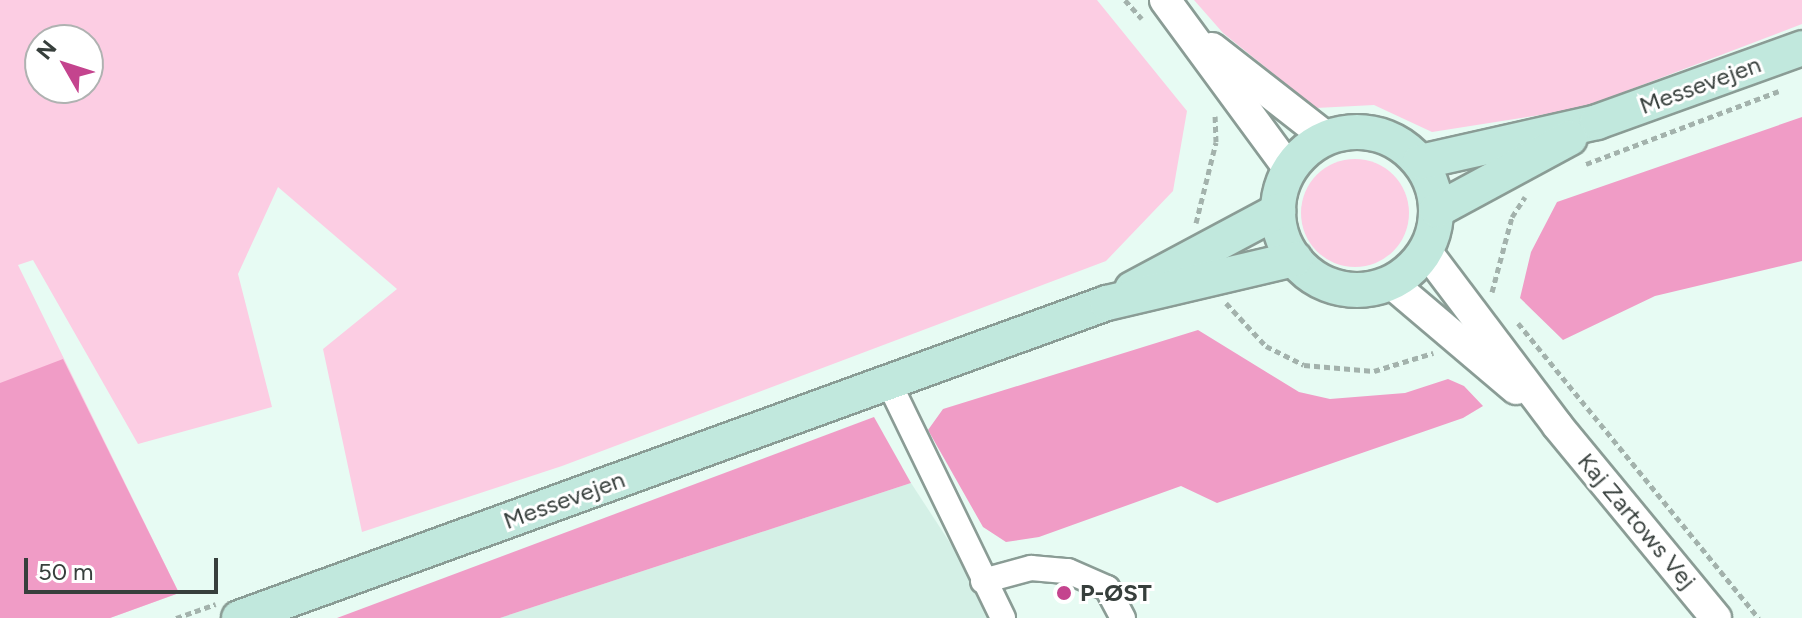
<!DOCTYPE html>
<meta charset="utf-8">
<style>
body{margin:0}
#map{position:relative;width:1802px;height:618px;overflow:hidden;background:#e7fbf3;font-family:Figtree,sans-serif}
div>[style]{position:absolute}
.built>*{inset:0;background:#d4f0e6}
.green>*{inset:0;background:#fccde3}
.round{border-radius:50%}
.forest>*{inset:0;background:#f09cc6}
.path>*{height:5px;margin-top:-2.5px;transform-origin:0;background:repeating-linear-gradient(90deg,#a3b2ac 0 6px,transparent 0 10px)}
.roads{filter:drop-shadow(2px 0 #8a9c95) drop-shadow(-2px 0 #8a9c95) drop-shadow(0 2px #8a9c95) drop-shadow(0 -2px #8a9c95)}
.minor>*{height:24px;margin:-12px;padding:0 12px;transform-origin:12px;border-radius:12px;background:#fff}
.tertiary>*{height:30px;margin:-15px;padding:0 15px;transform-origin:15px;border-radius:15px;background:#fff}
.secondary>*{height:34px;margin:-17px;padding:0 17px;transform-origin:17px;border-radius:17px;background:#c1e8dd}
.secondary>.ring{margin:-17px;padding:0;box-sizing:content-box;background:none;border:34px solid #c1e8dd;border-radius:50%}
.dots>*{width:22px;height:22px;translate:-50% -50%;box-sizing:border-box;border:4px solid #fff;border-radius:50%}
span{translate:-50% -50%;white-space:nowrap;text-align:center;line-height:1.15;-webkit-text-stroke:6px #fff;paint-order:stroke}
.street-label{font-size:24px;color:#373f3c}
.poi-label{font-size:24px;color:#373f3c;font-weight:700}
.left{translate:0 -50%;text-align:left}
.north{position:absolute;left:24px;top:24px;width:80px;height:80px;box-sizing:border-box;background:#fff;border:2px solid #afb2b1;border-radius:50%;rotate:309deg;font-size:22px;font-weight:700;line-height:32px;text-align:center;color:#373f3c}
.north::after{content:'';display:block;margin:auto;width:28px;height:36px;background:#c4448e;clip-path:polygon(50% 0,100% 100%,50% 72%,0 100%)}
.scale{position:absolute;left:24px;top:558px;width:194px;height:36px;box-sizing:border-box;border:4px solid #373f3c;border-top:0;padding-left:10px;font-size:24px;line-height:28px;white-space:nowrap;color:#373f3c;-webkit-text-stroke:6px #fff;paint-order:stroke}
</style>
<div id="map">
<div class="built">
<i style="clip-path:polygon(911px 483px,999px 618px,500px 618px)"></i>
</div>
<div class="green">
<i style="clip-path:polygon(evenodd,0 0,1097px 0,1187px 111px,1173px 191px,1106px 261px,562px 466px,362px 532px,323px 349px,397px 289px,278px 187px,238px 274px,272px 407px,138px 444px,33px 260px,18px 265px,179px 593px,110px 618px,0 618px,0 0,40px 40px,88px 40px,88px 88px,40px 88px,40px 40px)"></i>
<i style="clip-path:polygon(1194px 0,1802px 0,1802px 24px,1579px 109px,1432px 132px,1374px 105px,1316px 108px,1223px 33px)"></i>
<i class="round" style="left:1301px;top:159px;width:108px;height:108px"></i>
</div>
<div class="forest">
<i style="clip-path:polygon(1802px 117px,1802px 261px,1655px 296px,1563px 340px,1520px 298px,1531px 252px,1557px 202px)"></i>
<i style="clip-path:polygon(1198px 330px,1299px 392px,1330px 399px,1405px 393px,1448px 379px,1464px 386px,1483px 406px,1463px 418px,1217px 503px,1181px 486px,1039px 537px,1006px 542px,983px 527px,928px 430px,943px 409px)"></i>
<i style="clip-path:polygon(63px 359px,179px 593px,110px 618px,0 618px,0 383px)"></i>
<i style="clip-path:polygon(874px 417px,911px 483px,500px 618px,337px 618px)"></i>
</div>
<div class="path">
<i style="left:1125px;top:0;width:25px;rotate:48deg"></i>
<i style="left:1586px;top:164px;width:206px;rotate:-20.7deg"></i>
<i style="left:1196px;top:223px;width:83px;rotate:-76.1deg"></i>
<i style="left:1216px;top:142px;width:26px;rotate:-92deg"></i>
<i style="left:1492px;top:292px;width:78px;rotate:-75.1deg"></i>
<i style="left:1512px;top:217px;width:24px;rotate:-57deg"></i>
<i style="left:1226px;top:303px;width:59px;rotate:47.1deg"></i>
<i style="left:1266px;top:346px;width:42px;rotate:26.6deg"></i>
<i style="left:1304px;top:365px;width:70px;rotate:4.9deg"></i>
<i style="left:1374px;top:371px;width:62px;rotate:-17deg"></i>
<i style="left:1518px;top:323px;width:381px;rotate:50.8deg"></i>
<i style="left:176px;top:618px;width:42px;rotate:-19.3deg"></i>
</div>
<div class="roads">
<div class="minor">
<i style="left:889px;top:383px;width:261px;rotate:64.1deg"></i>
<i style="left:983px;top:581px;width:50px;rotate:-15.2deg"></i>
<i style="left:1031px;top:568px;width:37px;rotate:5deg"></i>
<i style="left:1068px;top:571px;width:43px;rotate:23.6deg"></i>
<i style="left:1107px;top:588px;width:34px;rotate:62deg"></i>
</div>
<div class="tertiary">
<i style="left:1165px;top:0;width:211px;rotate:53.7deg"></i>
<i style="left:1212px;top:48px;width:146px;rotate:38deg"></i>
<i style="left:1426px;top:251px;width:218px;rotate:53deg"></i>
<i style="left:1557px;top:425px;width:250px;rotate:50.5deg"></i>
<i style="left:1391px;top:283px;width:164px;rotate:40.3deg"></i>
</div>
<div class="secondary">
<i class="ring" style="left:1278px;top:132px;width:124px;height:124px"></i>
<i style="left:1420px;top:162px;width:181px;rotate:-12.7deg"></i>
<i style="left:1597px;top:122px;width:218px;rotate:-19.8deg"></i>
<i style="left:1437px;top:210px;width:151px;rotate:-28.4deg"></i>
<i style="left:1132px;top:289px;width:166px;rotate:-28.1deg"></i>
<i style="left:239px;top:618px;width:923px;rotate:-19.95deg"></i>
<i style="left:1107px;top:303px;width:193px;rotate:-13.2deg"></i>
</div>
</div>
<div class="dots">
<i style="left:1064px;top:593px;background:#c4448e"></i>
</div>
<div class="street-label">
<span style="left:1700px;top:85px;rotate:-20deg">Messevejen</span>
<span style="left:564px;top:500px;rotate:-20deg">Messevejen</span>
<span style="left:1637px;top:521px;rotate:50deg">Kaj Zartows Vej</span>
</div>
<div class="poi-label">
<span class="left" style="left:1080px;top:593px">P-ØST</span>
</div>
<div class="north">N</div>
<div class="scale">50 m</div>
</div>
